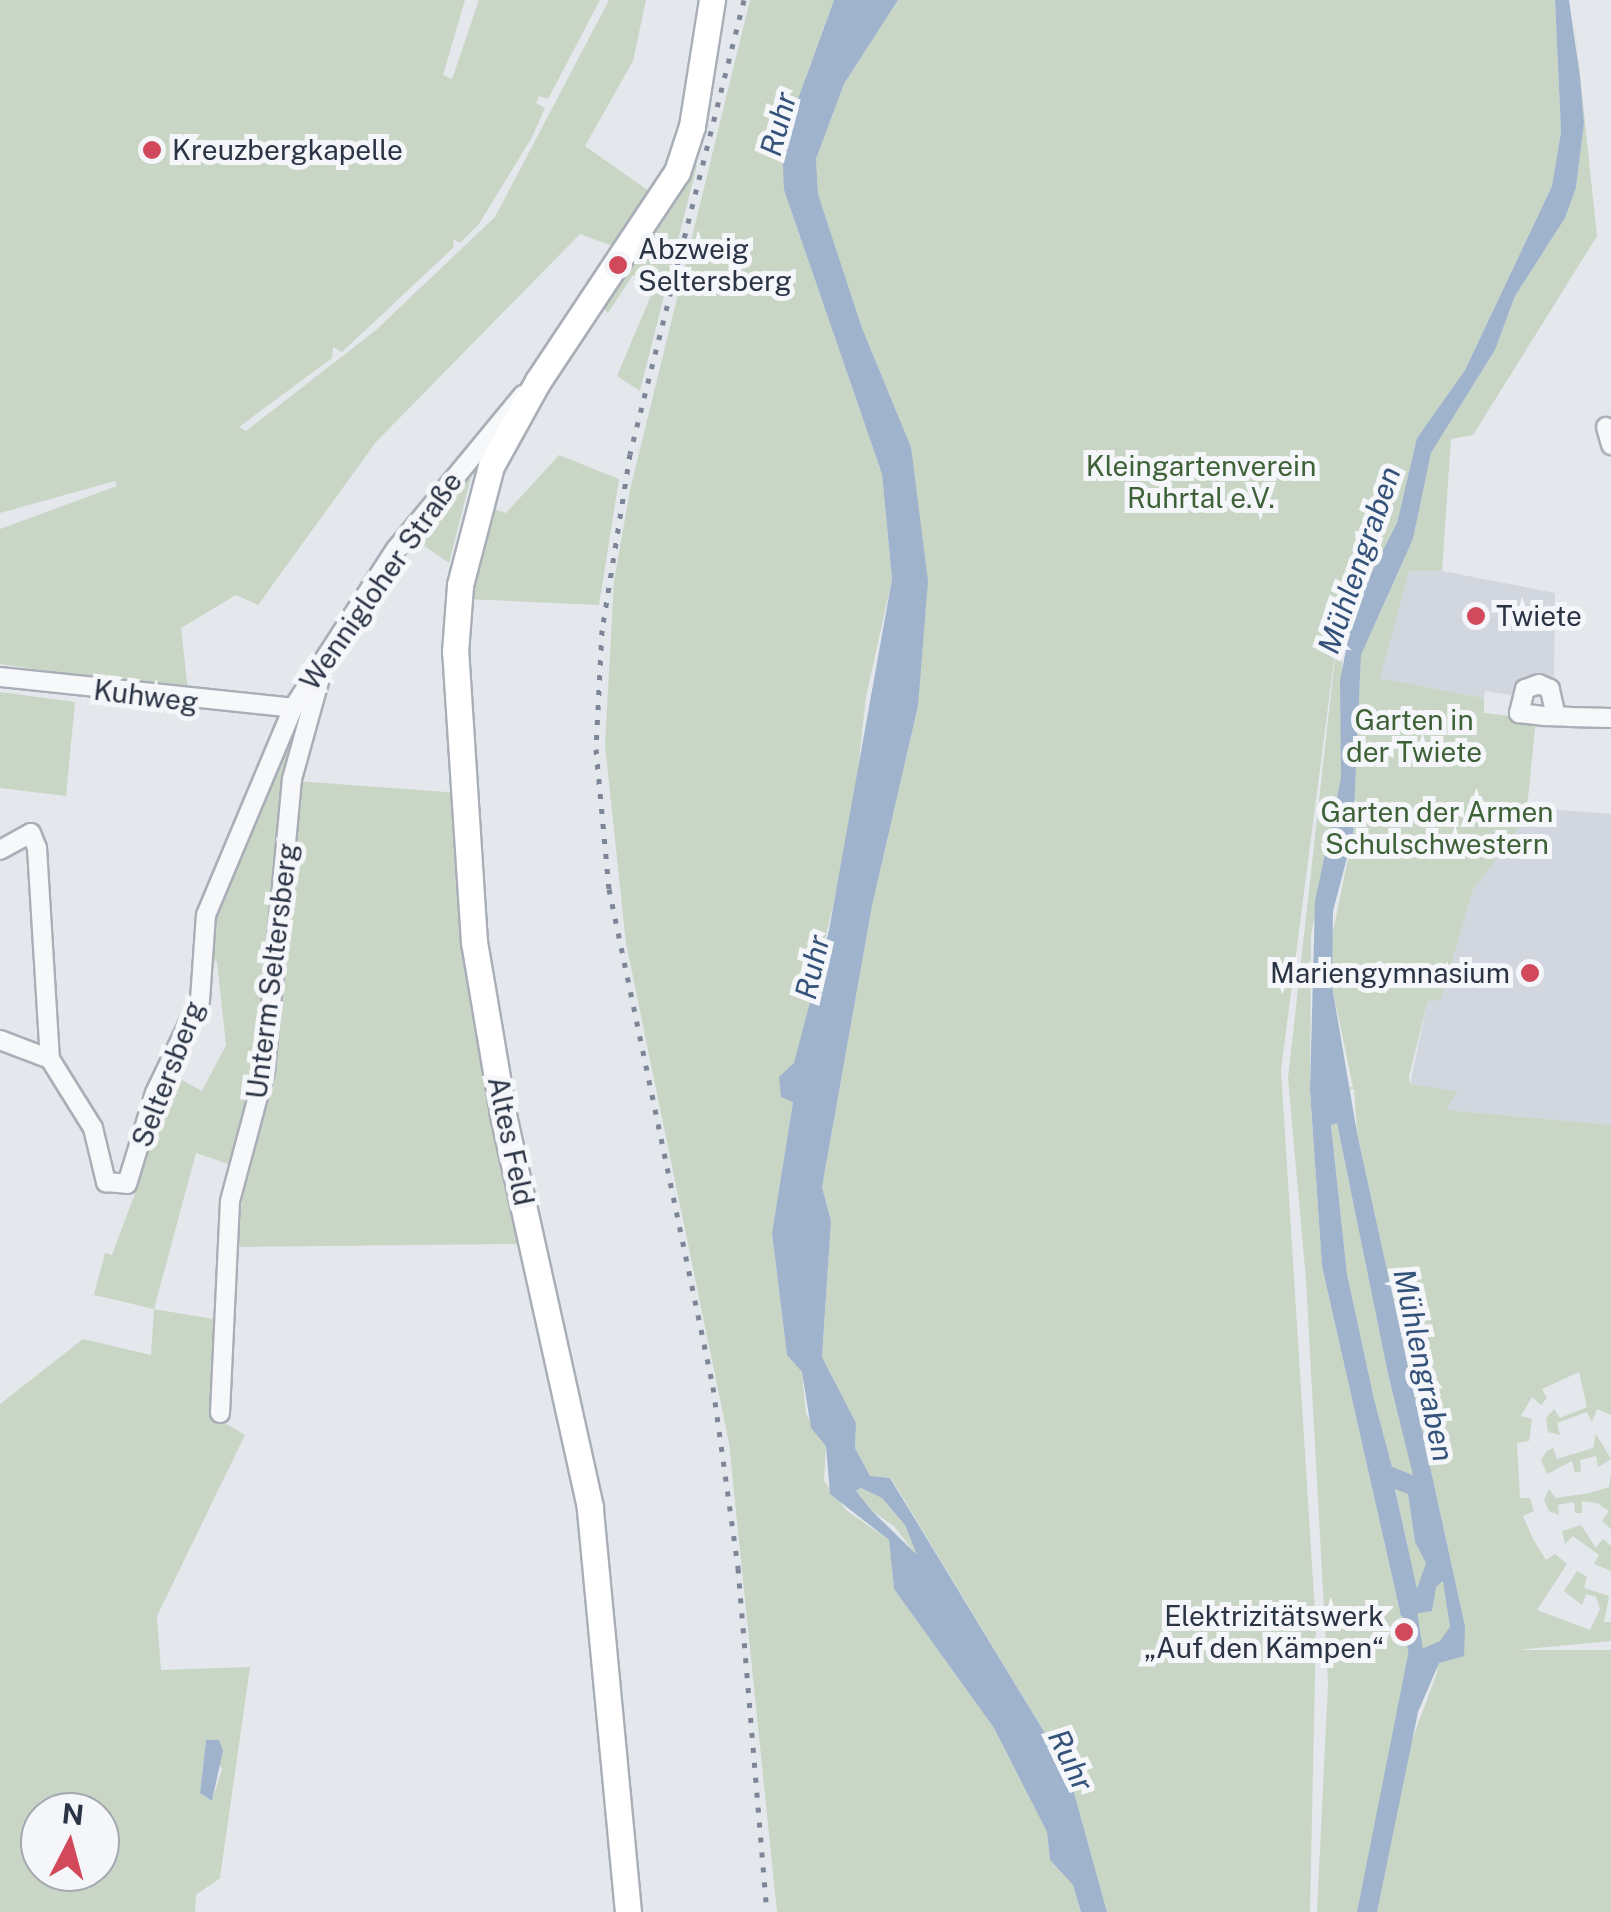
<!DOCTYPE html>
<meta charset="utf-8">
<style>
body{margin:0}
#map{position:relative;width:1611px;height:1912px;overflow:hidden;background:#e4e7ec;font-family:"Public Sans",sans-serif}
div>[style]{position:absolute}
.built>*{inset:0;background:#d2d6de}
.green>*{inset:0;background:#c9d6c5}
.water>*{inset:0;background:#9fb4cc}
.canal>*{height:15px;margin:-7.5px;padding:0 7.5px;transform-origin:7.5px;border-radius:7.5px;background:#9fb4cc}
.roads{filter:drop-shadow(2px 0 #a9aeb7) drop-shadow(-2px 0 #a9aeb7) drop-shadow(0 2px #a9aeb7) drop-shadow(0 -2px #a9aeb7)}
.street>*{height:18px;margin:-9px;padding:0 9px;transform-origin:9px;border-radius:9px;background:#f7f8fa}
.secondary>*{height:25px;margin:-12.5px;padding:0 12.5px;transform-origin:12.5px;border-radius:12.5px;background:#fff}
.rail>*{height:5px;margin-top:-2.5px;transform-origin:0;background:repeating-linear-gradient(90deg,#7d8696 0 5px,transparent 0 15px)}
.dots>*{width:28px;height:28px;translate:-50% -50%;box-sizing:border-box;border:5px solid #f4f6f9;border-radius:50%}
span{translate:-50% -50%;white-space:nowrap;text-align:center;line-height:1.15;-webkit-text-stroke:10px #f4f6f9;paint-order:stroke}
.poi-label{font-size:28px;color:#2b3445}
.left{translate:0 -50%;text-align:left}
.right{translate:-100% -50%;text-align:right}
.park-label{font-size:28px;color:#3f6138}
.street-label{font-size:28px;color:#2b3445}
.water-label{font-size:30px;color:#34527a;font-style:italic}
.north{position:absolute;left:20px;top:1792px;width:100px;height:100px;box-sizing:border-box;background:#f4f6f9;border:2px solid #a4a8b1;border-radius:50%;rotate:6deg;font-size:28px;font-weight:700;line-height:40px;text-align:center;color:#2b3445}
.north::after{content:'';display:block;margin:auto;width:35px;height:45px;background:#d1495b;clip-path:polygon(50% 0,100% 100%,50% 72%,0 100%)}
</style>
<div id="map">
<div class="built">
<i style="clip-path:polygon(1409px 571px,1442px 571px,1555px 593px,1554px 679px,1531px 676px,1512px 695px,1485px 691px,1484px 698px,1379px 678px)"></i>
<i style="clip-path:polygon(1533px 808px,1611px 814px,1611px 1125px,1445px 1110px,1457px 1092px,1410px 1084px,1428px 1000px,1441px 999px,1473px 890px)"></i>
</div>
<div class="green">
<i style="clip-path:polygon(0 0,465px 0,443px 75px,452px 79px,479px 0,600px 0,548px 99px,539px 96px,536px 103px,545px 108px,532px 137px,479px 224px,460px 243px,453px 239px,454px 247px,342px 352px,333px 347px,332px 358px,239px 427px,246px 431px,376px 330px,495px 217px,609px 0,646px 0,633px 61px,585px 146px,649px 191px,613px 246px,580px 234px,376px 442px,258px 605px,236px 595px,181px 628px,188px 691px,0 664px,0 529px,117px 486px,115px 481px,0 513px)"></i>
<i style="clip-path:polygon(750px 0,834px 0,806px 76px,784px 190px,882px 474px,892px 579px,866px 697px,852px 823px,789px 1095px,793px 1102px,772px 1233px,787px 1355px,802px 1372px,806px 1414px,826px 1446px,824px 1481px,846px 1510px,889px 1540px,894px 1589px,994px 1728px,1047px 1832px,1050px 1860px,1073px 1885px,1081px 1912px,777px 1912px,729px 1443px,626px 943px,605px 745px,614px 581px,630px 490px)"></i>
<i style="clip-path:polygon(evenodd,898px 0,1555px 0,1561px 132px,1552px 186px,1465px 370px,1417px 438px,1397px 523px,1342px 651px,1341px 778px,1311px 935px,1310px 1089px,1353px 1087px,1332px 986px,1332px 936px,1353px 835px,1361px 655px,1413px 539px,1431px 453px,1495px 350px,1515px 296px,1565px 218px,1576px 188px,1584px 123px,1572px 0,1597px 236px,1473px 435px,1451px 439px,1442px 571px,1409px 571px,1380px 678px,1484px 698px,1484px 713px,1536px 719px,1526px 818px,1473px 890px,1441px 999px,1428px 1001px,1409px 1076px,1410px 1084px,1458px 1091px,1446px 1110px,1611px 1125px,1611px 1415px,1597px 1409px,1592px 1422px,1587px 1412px,1557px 1423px,1560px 1435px,1548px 1432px,1546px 1418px,1554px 1409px,1560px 1418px,1587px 1407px,1579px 1372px,1542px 1389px,1547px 1398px,1541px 1405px,1532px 1397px,1521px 1416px,1532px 1419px,1529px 1441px,1517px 1443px,1520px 1498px,1530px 1498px,1534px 1511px,1523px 1516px,1533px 1539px,1546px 1560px,1555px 1554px,1567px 1564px,1537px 1610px,1590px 1630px,1600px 1609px,1596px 1597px,1586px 1594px,1582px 1605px,1564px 1591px,1577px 1571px,1587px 1577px,1584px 1588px,1609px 1596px,1611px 1586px,1604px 1622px,1611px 1622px,1611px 1641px,1517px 1650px,1611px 1650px,1611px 1912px,1377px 1912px,1410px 1745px,1437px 1673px,1439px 1641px,1410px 1663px,1357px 1912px,1317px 1912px,1328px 1683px,1306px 1280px,1288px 1078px,1339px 622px,1281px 1070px,1316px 1628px,1310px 1912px,1107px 1912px,1068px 1771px,891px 1478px,870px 1476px,855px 1448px,856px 1423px,822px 1357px,831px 1221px,822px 1187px,872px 906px,918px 706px,911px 447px,862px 328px,818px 194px,816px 159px,844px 84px,898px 0,1354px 1089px,1357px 1133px,1465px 1626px,1450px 1628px,1444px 1581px,1435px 1587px,1432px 1610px,1401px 1616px,1322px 1266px,1310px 1092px,1354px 1089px)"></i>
<i style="clip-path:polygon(691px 163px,697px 165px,640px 391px,617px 376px,655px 286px,633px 275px,608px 313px,602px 307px)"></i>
<i style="clip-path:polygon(559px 455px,619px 479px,599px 605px,466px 599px,487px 507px,506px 513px)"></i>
<i style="clip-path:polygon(466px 472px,471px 477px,449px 563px,414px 539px)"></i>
<i style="clip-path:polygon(0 692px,75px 702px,66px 796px,0 788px)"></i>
<i style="clip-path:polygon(evenodd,304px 708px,263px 1053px,235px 1166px,196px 1153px,154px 1309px,219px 1320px,213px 1416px,245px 1435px,157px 1616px,161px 1670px,250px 1667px,220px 1878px,196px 1895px,195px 1912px,0 1912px,0 1404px,83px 1339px,151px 1355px,154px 1309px,94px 1295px,105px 1253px,112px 1255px,140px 1180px,146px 1135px,171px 1074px,202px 1091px,226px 1045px,217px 962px,207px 956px,211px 921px,304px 708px,206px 1740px,222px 1769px,212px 1801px,200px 1793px,206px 1740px,304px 708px,40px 1812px,100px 1812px,100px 1872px,40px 1872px,40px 1812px)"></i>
<i style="clip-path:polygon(296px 781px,460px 793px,521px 1244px,238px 1247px,242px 1200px,279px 1040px)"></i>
<i style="clip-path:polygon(1337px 1123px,1388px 1374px,1414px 1475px,1392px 1468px,1374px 1399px,1347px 1274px,1331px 1124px)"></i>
<i style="clip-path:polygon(1596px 1434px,1611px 1459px,1598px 1467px,1596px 1456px,1580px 1460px,1581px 1471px,1575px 1473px,1572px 1461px,1547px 1474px,1541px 1460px,1547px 1451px,1553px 1448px,1557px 1459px,1593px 1448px)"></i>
<i style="clip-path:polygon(1611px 1474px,1611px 1529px,1602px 1521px,1609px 1511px,1597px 1503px,1582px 1501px,1582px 1513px,1575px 1513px,1574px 1502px,1558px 1505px,1559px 1515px,1549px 1511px,1544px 1500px,1549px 1489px,1556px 1498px,1590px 1493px,1609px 1487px)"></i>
<i style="clip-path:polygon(1395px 1487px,1408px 1494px,1415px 1542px,1427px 1563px,1417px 1591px)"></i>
<i style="clip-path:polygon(862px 1488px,882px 1498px,905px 1525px,919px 1559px,895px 1527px,872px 1511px,856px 1491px)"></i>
<i style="clip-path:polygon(1581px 1525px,1596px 1548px,1603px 1539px,1611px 1546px,1611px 1571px,1594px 1564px,1599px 1555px,1573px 1536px,1565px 1544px,1562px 1531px)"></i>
</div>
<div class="water">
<i style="clip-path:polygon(evenodd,834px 0,898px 0,844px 84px,816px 159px,818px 194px,862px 328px,911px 447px,928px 581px,918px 706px,872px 906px,822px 1187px,831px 1221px,822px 1357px,856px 1423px,855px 1448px,870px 1476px,890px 1478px,1068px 1771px,1107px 1912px,1081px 1912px,1073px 1885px,1050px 1860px,1047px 1832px,994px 1728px,894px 1589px,889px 1540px,830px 1494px,826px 1446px,811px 1428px,802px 1372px,787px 1355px,772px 1233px,793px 1102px,781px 1097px,779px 1077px,794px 1063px,829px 930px,892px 579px,882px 474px,784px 190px,782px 143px,834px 0,861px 1488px,882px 1498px,905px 1525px,917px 1555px,872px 1511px,856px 1491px,861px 1488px)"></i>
<i style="clip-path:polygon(evenodd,1555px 0,1569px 0,1580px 77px,1584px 123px,1576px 188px,1565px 218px,1515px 296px,1495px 350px,1431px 453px,1413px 539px,1361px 655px,1353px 835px,1333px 911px,1332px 986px,1357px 1133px,1465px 1626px,1464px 1656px,1439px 1663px,1418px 1712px,1377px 1912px,1357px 1912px,1408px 1655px,1440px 1641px,1450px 1627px,1443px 1581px,1436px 1587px,1432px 1611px,1401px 1616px,1322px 1266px,1310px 1090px,1315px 901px,1341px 778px,1340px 680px,1355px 605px,1397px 523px,1417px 438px,1465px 370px,1552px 186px,1561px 132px,1555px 0,1337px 1123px,1388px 1374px,1413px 1475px,1392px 1467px,1374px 1399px,1347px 1274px,1331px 1125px,1337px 1123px,1555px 0,1395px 1489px,1408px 1494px,1415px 1542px,1426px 1563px,1417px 1589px,1395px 1489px)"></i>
<i style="clip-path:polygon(206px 1740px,219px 1740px,223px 1751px,212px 1801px,200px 1793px)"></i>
</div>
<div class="canal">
<i style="left:1407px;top:1598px;width:72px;rotate:81.2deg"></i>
</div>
<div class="roads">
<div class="street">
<i style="left:1606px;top:427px;width:19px;rotate:74deg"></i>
<i style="left:0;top:677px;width:295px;rotate:6deg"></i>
<i style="left:1556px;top:716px;width:28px;rotate:-103deg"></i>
<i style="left:1550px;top:689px;width:12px;rotate:-156deg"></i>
<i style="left:1539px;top:684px;width:15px;rotate:160deg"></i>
<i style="left:1525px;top:689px;width:25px;rotate:104deg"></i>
<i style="left:1519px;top:713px;width:26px;rotate:7deg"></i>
<i style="left:1545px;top:716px;width:24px;rotate:2deg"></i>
<i style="left:1569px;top:717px;width:42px;rotate:1.4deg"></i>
<i style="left:0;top:850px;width:35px;rotate:-29deg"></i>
<i style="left:31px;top:833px;width:16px;rotate:68deg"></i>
<i style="left:37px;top:848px;width:211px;rotate:86.5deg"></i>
<i style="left:0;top:1040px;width:53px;rotate:20.8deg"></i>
<i style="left:50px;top:1059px;width:81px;rotate:58.1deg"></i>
<i style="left:93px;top:1128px;width:56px;rotate:76.5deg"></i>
<i style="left:106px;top:1182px;width:21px;rotate:5deg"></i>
<i style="left:127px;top:1184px;width:95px;rotate:-72.9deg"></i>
<i style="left:155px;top:1093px;width:103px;rotate:-64.2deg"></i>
<i style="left:200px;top:1000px;width:85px;rotate:-86deg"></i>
<i style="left:206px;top:915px;width:225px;rotate:-67.2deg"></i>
<i style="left:293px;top:708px;width:189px;rotate:-57.1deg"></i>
<i style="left:396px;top:549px;width:200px;rotate:-50.5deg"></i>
<i style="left:220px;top:1413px;width:212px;rotate:-87.3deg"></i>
<i style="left:230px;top:1201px;width:136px;rotate:-75deg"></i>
<i style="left:265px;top:1070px;width:292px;rotate:-84.7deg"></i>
<i style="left:292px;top:779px;width:105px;rotate:-74.5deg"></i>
</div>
<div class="secondary">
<i style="left:628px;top:1912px;width:407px;rotate:-95.4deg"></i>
<i style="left:590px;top:1507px;width:403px;rotate:-102.5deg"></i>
<i style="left:503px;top:1113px;width:173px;rotate:-99.6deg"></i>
<i style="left:474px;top:942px;width:291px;rotate:-93.7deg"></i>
<i style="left:455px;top:652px;width:67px;rotate:-85.7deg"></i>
<i style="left:460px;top:585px;width:123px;rotate:-75.4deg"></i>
<i style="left:491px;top:466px;width:97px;rotate:-61.1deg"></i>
<i style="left:538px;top:381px;width:251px;rotate:-56.4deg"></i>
<i style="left:677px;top:172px;width:48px;rotate:-71.9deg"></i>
<i style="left:692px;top:126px;width:128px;rotate:-81deg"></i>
</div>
</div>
<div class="rail">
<i style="left:744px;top:0;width:468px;rotate:104.1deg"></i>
<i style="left:630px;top:454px;width:178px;rotate:99deg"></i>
<i style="left:602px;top:630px;width:119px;rotate:92.9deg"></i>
<i style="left:596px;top:749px;width:141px;rotate:84.7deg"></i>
<i style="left:609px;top:889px;width:509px;rotate:78.2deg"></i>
<i style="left:713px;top:1387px;width:183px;rotate:82.1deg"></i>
<i style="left:738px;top:1568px;width:345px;rotate:85.2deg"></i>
</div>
<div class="dots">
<i style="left:152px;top:150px;background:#d1495b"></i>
<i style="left:618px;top:265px;background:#d1495b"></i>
<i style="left:1476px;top:616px;background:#d1495b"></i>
<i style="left:1530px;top:973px;background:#d1495b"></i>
<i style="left:1404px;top:1632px;background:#d1495b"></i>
</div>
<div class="poi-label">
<span class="left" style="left:172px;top:150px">Kreuzbergkapelle</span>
<span class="left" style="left:638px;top:265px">Abzweig<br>Seltersberg</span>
<span class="left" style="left:1496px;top:616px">Twiete</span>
<span class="right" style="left:1510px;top:973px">Mariengymnasium</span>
<span class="right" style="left:1384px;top:1632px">Elektrizitätswerk<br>„Auf den Kämpen“</span>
</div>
<div class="park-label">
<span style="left:1201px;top:482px">Kleingartenverein<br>Ruhrtal e.V.</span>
<span style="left:1414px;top:736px">Garten in<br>der Twiete</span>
<span style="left:1437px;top:828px">Garten der Armen<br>Schulschwestern</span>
</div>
<div class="street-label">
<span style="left:381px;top:581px;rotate:-55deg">Wennigloher Straße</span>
<span style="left:146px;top:696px;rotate:7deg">Kuhweg</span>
<span style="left:272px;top:971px;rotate:-83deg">Unterm Seltersberg</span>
<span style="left:168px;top:1074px;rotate:-69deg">Seltersberg</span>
<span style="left:511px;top:1141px;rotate:78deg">Altes Feld</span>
</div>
<div class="water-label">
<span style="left:778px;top:124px;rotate:-75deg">Ruhr</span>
<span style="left:1359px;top:560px;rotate:-71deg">Mühlengraben</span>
<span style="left:812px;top:967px;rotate:-77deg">Ruhr</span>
<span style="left:1424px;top:1365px;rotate:78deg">Mühlengraben</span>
<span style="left:1071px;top:1760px;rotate:64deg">Ruhr</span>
</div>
<div class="north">N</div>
</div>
